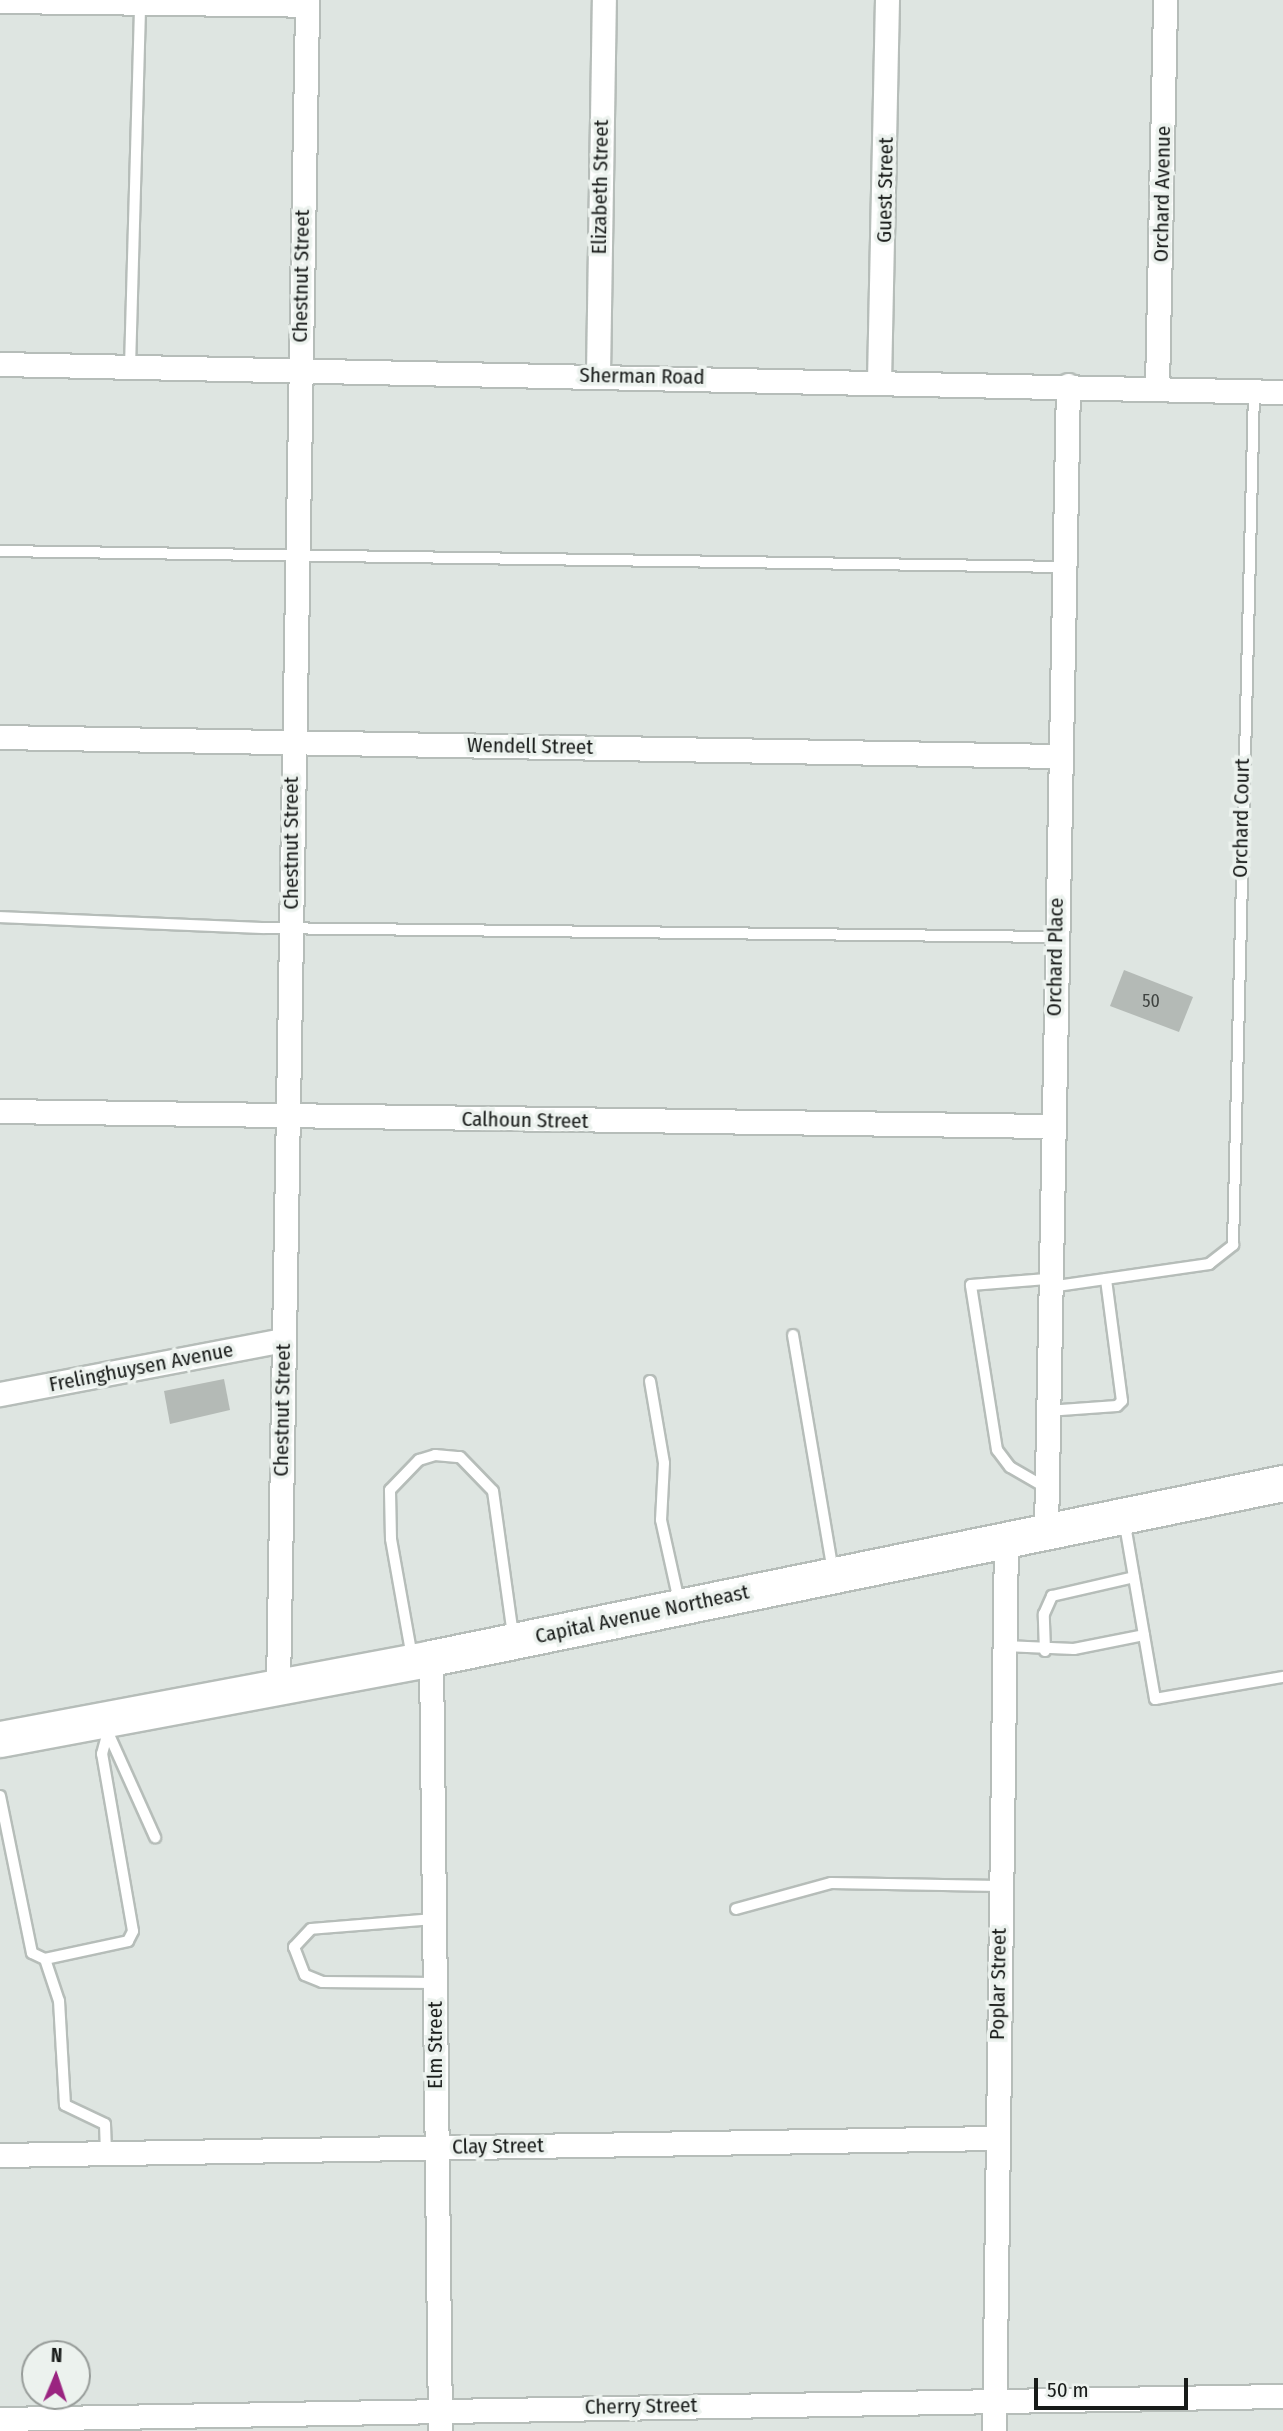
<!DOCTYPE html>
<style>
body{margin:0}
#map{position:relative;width:1283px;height:2431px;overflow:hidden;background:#dee5e1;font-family:"Fira Sans Condensed",sans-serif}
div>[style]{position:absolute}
.building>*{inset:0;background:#b4bab6}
.roads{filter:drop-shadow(2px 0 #b6bdb9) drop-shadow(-2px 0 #b6bdb9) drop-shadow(0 2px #b6bdb9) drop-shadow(0 -2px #b6bdb9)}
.service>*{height:10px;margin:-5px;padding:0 5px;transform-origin:5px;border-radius:5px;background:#fff}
.minor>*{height:23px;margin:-11.5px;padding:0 11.5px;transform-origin:11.5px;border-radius:11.5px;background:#fff}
.primary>*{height:35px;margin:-17.5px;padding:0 17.5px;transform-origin:17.5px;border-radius:17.5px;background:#fff}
span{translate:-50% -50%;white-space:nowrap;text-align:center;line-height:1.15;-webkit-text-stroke:7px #ecf2ee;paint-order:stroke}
.number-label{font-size:18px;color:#3f4340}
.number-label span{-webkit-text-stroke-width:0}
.street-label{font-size:21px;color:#181b19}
.north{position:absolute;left:21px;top:2340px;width:70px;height:70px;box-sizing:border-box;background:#ecf2ee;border:2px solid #979c99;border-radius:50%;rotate:2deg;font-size:19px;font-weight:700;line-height:28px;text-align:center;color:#181b19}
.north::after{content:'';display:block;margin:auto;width:24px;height:32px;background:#9a2480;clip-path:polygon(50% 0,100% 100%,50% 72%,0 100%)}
.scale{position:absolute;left:1034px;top:2378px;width:154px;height:32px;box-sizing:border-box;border:4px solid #181b19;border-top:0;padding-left:9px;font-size:21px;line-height:24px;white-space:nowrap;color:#181b19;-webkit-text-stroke:5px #ecf2ee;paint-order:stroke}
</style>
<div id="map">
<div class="building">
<i style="clip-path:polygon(1124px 970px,1193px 997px,1179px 1032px,1110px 1006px)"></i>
<i style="clip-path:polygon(224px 1379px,230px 1410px,170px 1424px,164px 1391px)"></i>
</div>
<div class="roads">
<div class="service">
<i style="left:130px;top:367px;width:364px;rotate:-88.4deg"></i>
<i style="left:0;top:551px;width:1064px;rotate:0.86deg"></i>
<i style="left:0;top:917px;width:263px;rotate:2.4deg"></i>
<i style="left:263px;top:928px;width:793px;rotate:0.65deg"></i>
<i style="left:1050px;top:1287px;width:161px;rotate:-8.2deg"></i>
<i style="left:1209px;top:1264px;width:31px;rotate:-38deg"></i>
<i style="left:1233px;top:1245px;width:854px;rotate:-88.59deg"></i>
<i style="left:793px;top:1335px;width:240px;rotate:80.4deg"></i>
<i style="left:650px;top:1381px;width:83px;rotate:80.3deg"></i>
<i style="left:664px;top:1463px;width:57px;rotate:93deg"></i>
<i style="left:661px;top:1520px;width:83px;rotate:77.5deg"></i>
<i style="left:1047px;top:1411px;width:70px;rotate:-4.1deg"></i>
<i style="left:1117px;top:1406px;width:7px;rotate:-45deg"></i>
<i style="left:1122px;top:1401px;width:123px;rotate:-97.5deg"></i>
<i style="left:1043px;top:1486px;width:38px;rotate:-150deg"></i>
<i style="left:1010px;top:1467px;width:21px;rotate:-127deg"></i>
<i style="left:997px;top:1450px;width:167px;rotate:-99deg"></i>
<i style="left:971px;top:1285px;width:76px;rotate:-4.5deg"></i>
<i style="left:1144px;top:1635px;width:65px;rotate:80.2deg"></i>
<i style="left:1155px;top:1699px;width:130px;rotate:-9.8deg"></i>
<i style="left:1004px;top:1646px;width:70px;rotate:2.5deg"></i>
<i style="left:1074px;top:1649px;width:71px;rotate:-11.3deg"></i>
<i style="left:1144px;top:1635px;width:118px;rotate:-99.8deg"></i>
<i style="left:1045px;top:1651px;width:37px;rotate:-92deg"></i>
<i style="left:1044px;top:1614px;width:20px;rotate:-66deg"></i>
<i style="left:1052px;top:1596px;width:84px;rotate:-13deg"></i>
<i style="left:412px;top:1657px;width:120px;rotate:-100.1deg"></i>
<i style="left:391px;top:1539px;width:49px;rotate:-91.2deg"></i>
<i style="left:390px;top:1490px;width:42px;rotate:-46deg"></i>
<i style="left:419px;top:1460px;width:17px;rotate:-17deg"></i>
<i style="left:435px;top:1455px;width:25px;rotate:5deg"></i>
<i style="left:460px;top:1457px;width:47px;rotate:45.9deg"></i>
<i style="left:493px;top:1491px;width:145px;rotate:82.1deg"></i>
<i style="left:106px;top:1728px;width:120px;rotate:65.8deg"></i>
<i style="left:0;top:1796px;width:160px;rotate:78.5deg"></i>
<i style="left:32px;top:1953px;width:14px;rotate:25deg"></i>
<i style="left:45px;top:1959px;width:85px;rotate:-12.2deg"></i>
<i style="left:128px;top:1941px;width:11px;rotate:-63deg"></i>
<i style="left:133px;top:1931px;width:180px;rotate:-99.9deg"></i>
<i style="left:102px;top:1754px;width:23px;rotate:-75deg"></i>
<i style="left:736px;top:1909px;width:98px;rotate:-15.3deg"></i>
<i style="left:831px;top:1883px;width:168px;rotate:1deg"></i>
<i style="left:434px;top:1919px;width:123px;rotate:175.4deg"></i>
<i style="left:311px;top:1929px;width:25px;rotate:133deg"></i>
<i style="left:294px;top:1947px;width:30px;rotate:69deg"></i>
<i style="left:305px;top:1975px;width:18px;rotate:22deg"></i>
<i style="left:322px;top:1982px;width:113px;rotate:0.5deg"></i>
<i style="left:45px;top:1959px;width:44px;rotate:71.6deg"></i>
<i style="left:59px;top:2001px;width:104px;rotate:86.7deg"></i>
<i style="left:65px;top:2105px;width:44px;rotate:25.4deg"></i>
<i style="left:105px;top:2124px;width:28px;rotate:88deg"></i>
</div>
<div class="minor">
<i style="left:0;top:1px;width:307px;rotate:0.7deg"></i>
<i style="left:0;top:364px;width:1283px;rotate:1.25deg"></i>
<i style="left:598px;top:374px;width:374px;rotate:-89.1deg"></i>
<i style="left:879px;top:381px;width:381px;rotate:-88.8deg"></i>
<i style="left:1157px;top:387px;width:387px;rotate:-88.8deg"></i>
<i style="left:0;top:737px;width:1059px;rotate:1.03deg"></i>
<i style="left:0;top:1111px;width:1050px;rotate:0.82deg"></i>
<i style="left:0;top:1394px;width:288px;rotate:-10.8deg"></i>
<i style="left:1046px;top:1530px;width:1145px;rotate:-88.9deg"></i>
<i style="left:431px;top:1658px;width:773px;rotate:89.33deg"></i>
<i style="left:278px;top:1686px;width:1686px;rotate:-89.01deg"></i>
<i style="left:0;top:2155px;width:996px;rotate:-0.98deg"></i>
<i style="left:0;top:2419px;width:1283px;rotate:-1.03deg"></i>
<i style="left:994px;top:2431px;width:894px;rotate:-89.23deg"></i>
</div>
<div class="primary">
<i style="left:0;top:1739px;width:439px;rotate:-10.6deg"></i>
<i style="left:431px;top:1658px;width:870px;rotate:-11.61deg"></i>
</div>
</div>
<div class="number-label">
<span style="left:1151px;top:1001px">50</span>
</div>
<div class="street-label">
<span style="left:600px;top:187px;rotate:-89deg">Elizabeth Street</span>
<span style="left:885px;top:190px;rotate:-89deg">Guest Street</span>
<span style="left:1162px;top:194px;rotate:-89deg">Orchard Avenue</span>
<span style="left:301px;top:276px;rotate:-89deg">Chestnut Street</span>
<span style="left:642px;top:376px;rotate:1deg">Sherman Road</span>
<span style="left:530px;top:746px;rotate:1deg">Wendell Street</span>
<span style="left:1241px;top:818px;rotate:-89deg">Orchard Court</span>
<span style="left:291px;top:843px;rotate:-90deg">Chestnut Street</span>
<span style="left:1055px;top:957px;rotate:-89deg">Orchard Place</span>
<span style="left:525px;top:1120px;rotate:1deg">Calhoun Street</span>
<span style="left:141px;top:1367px;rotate:-11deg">Frelinghuysen Avenue</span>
<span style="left:282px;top:1410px;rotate:-89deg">Chestnut Street</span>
<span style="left:642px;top:1614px;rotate:-12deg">Capital Avenue Northeast</span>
<span style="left:998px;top:1984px;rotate:-89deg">Poplar Street</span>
<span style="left:435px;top:2045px;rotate:-90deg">Elm Street</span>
<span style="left:498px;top:2146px;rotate:-1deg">Clay Street</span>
<span style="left:641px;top:2406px;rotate:-1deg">Cherry Street</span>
</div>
<div class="north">N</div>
<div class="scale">50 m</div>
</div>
